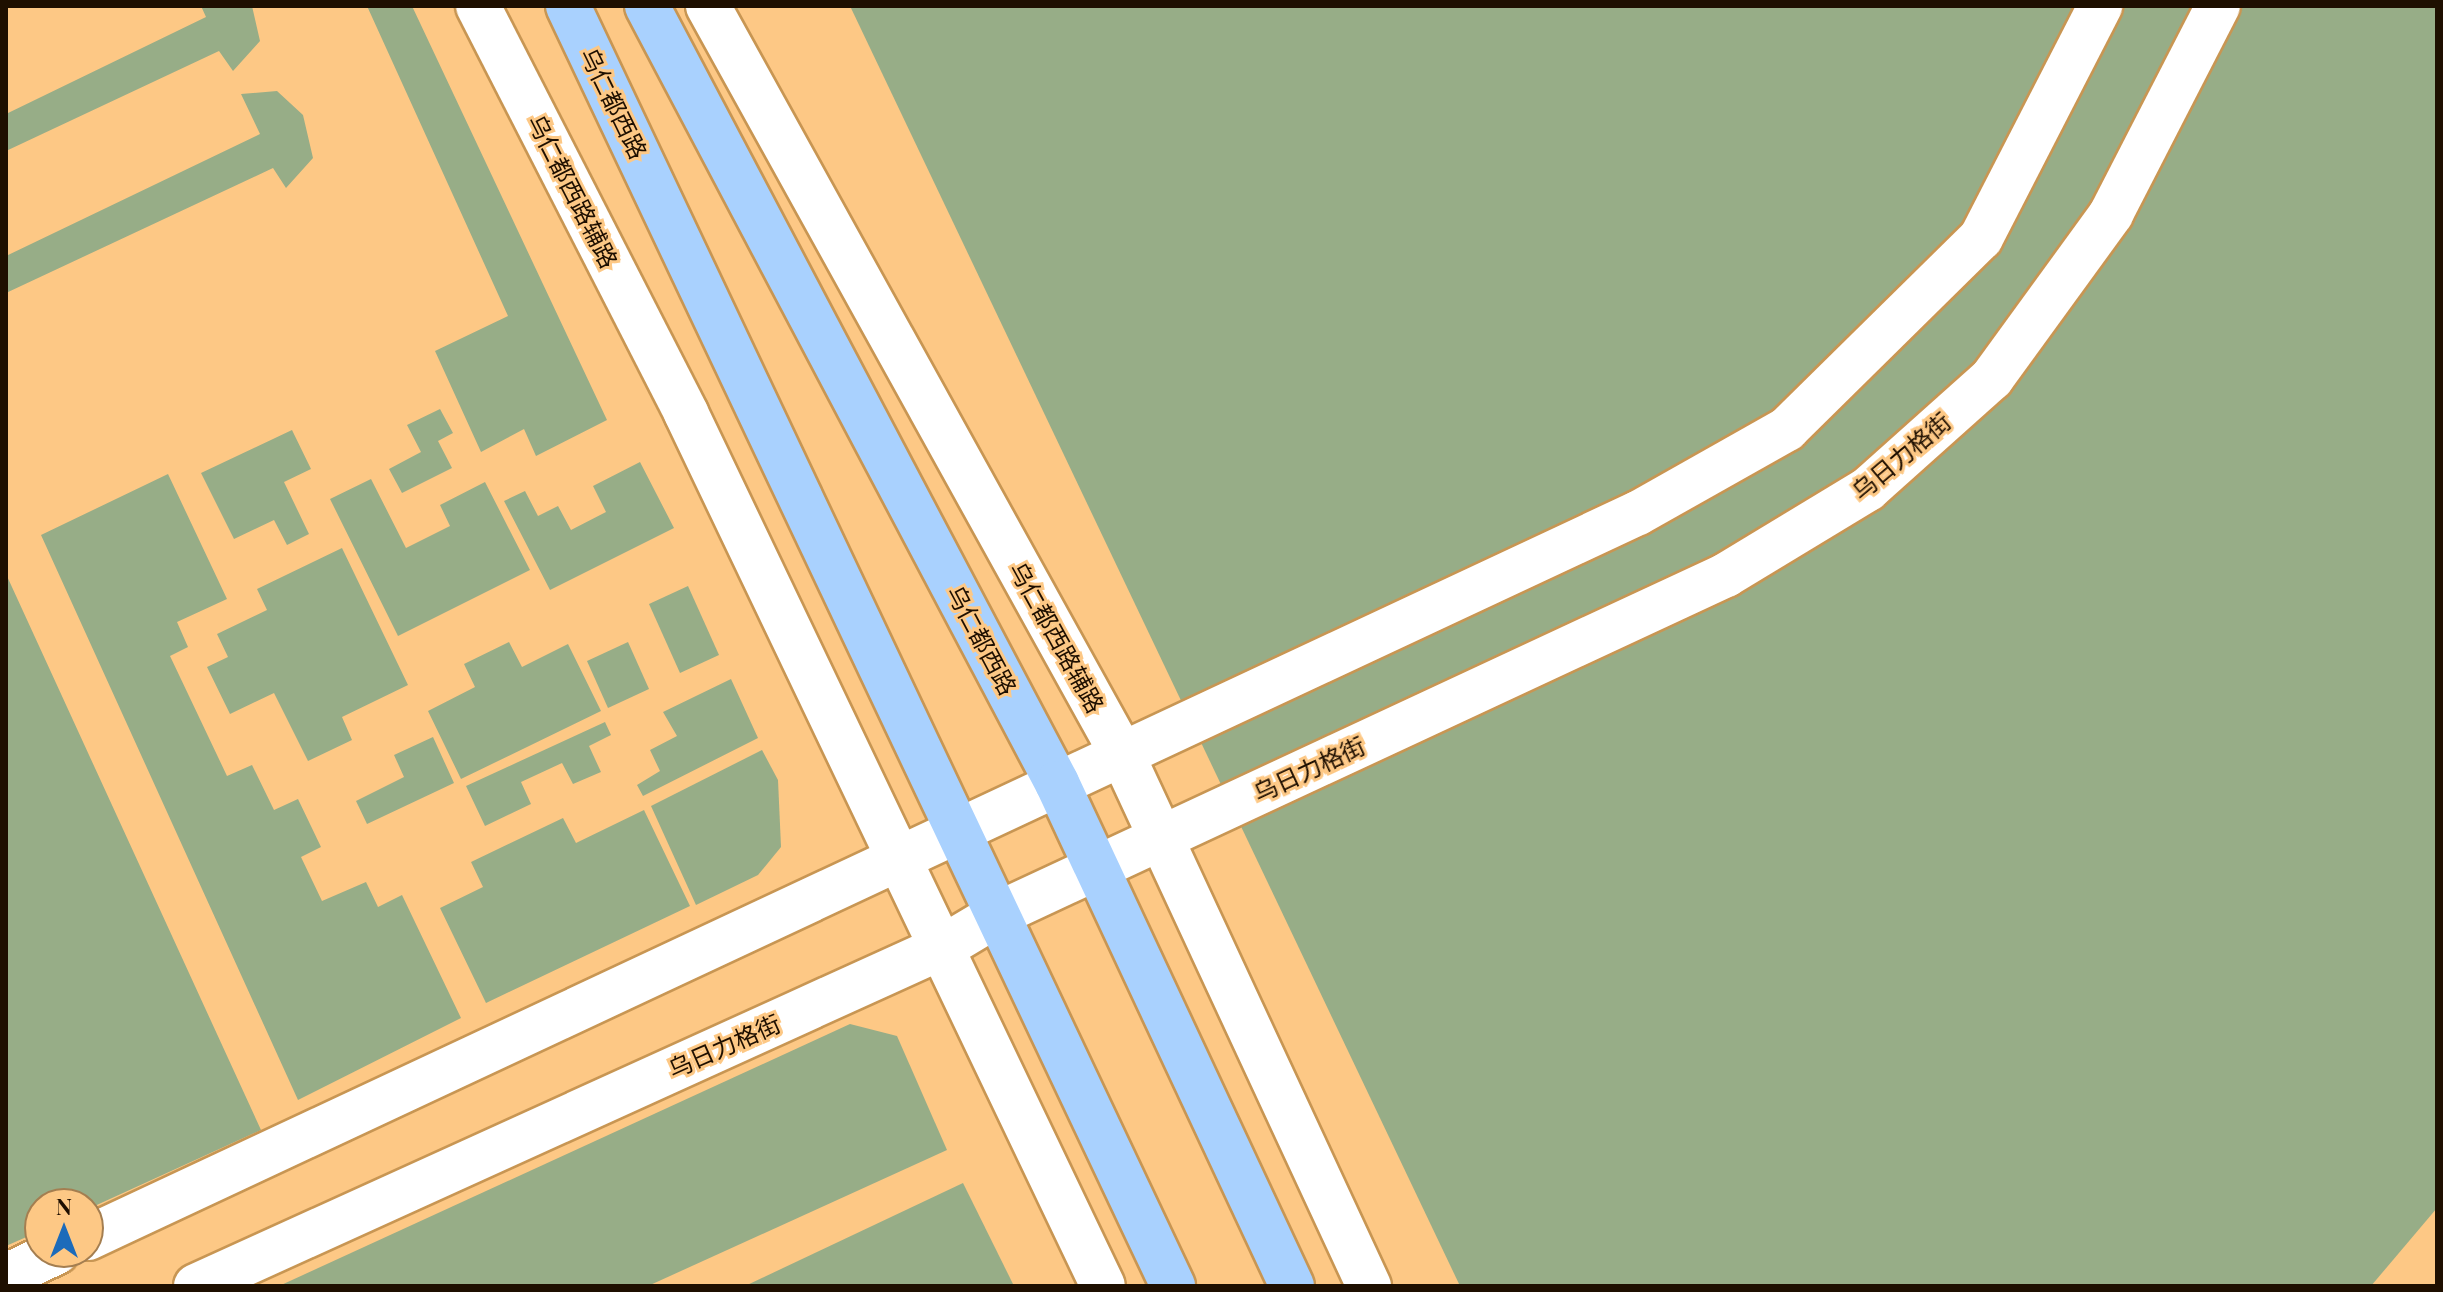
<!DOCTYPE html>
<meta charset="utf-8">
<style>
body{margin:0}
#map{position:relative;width:2443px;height:1292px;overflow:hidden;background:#fdc885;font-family:"Playfair Display","Noto Sans SC",serif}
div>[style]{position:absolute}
.green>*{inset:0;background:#97ad87}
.roads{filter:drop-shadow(2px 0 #c89653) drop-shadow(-2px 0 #c89653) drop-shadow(0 2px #c89653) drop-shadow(0 -2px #c89653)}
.minor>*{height:44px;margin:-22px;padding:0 22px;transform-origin:22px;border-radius:22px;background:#fff}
.major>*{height:44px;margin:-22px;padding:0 22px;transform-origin:22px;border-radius:22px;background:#a9d1fe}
span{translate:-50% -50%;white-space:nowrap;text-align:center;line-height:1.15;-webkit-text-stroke:6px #fdc885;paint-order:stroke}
.street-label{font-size:24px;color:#1e0f00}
.frame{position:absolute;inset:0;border:8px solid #1e0f00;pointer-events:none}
.north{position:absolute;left:24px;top:1188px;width:80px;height:80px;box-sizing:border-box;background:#fdc885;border:2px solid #a47e50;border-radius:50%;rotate:0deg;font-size:22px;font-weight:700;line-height:32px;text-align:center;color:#1e0f00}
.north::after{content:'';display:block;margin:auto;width:28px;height:36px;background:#1c6bba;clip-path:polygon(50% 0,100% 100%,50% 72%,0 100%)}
</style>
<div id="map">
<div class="green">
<i style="clip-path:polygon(201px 6px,252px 6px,260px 41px,233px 71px,219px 51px,6px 151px,6px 114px,206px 17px)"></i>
<i style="clip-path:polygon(367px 6px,412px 6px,607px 420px,536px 456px,524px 429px,481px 452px,435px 351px,508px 316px)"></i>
<i style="clip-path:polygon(850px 6px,2437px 6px,2437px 1208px,2371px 1286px,1460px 1286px)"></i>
<i style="clip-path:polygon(277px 91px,303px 115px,313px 158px,286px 188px,273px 168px,6px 293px,6px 256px,260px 134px,241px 94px)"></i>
<i style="clip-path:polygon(440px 409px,453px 433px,438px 441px,452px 468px,402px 493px,389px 469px,421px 452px,407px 425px)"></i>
<i style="clip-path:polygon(292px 430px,311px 469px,284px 482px,309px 534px,287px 545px,274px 520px,234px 539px,201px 473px)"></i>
<i style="clip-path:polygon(640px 462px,674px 528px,550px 590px,504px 501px,525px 491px,538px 516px,558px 506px,571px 530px,606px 512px,593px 486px)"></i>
<i style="clip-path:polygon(168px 474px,227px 599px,177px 622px,188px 647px,170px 656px,227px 776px,252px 765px,274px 810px,298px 799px,321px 847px,301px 857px,322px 901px,366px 882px,378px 907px,402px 895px,461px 1018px,298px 1100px,41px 535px)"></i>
<i style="clip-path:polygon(371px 479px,406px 548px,450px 526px,440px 505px,485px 482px,530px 570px,398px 636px,330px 499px)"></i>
<i style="clip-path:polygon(342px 548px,408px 685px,342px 717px,352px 740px,308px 761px,274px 693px,230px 714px,207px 667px,228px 657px,217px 634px,267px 610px,257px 589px)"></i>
<i style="clip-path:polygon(6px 574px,261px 1130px,88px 1209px,40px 1204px,40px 1231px,6px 1246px)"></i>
<i style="clip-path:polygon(688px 586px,719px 655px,680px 673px,649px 604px)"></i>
<i style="clip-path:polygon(509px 642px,522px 667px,568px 644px,601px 711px,461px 779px,428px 711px,475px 687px,464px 664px)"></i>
<i style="clip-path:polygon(628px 642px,649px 689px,608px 708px,587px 661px)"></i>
<i style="clip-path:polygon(731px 679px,758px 738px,643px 796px,637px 785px,660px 771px,650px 750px,677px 736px,663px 712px)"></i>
<i style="clip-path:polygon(605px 722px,611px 735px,589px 746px,601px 772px,573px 784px,562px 763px,521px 782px,531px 804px,485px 826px,466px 786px)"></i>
<i style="clip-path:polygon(433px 737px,454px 783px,367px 824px,356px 801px,404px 777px,394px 755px)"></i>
<i style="clip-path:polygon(762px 750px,778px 780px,781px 847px,758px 875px,696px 905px,651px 806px)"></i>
<i style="clip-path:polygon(644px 810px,690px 906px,486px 1003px,440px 908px,483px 887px,471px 862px,563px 818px,576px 843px)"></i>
<i style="clip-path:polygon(850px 1024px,897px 1036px,947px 1150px,648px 1286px,279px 1286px)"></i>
<i style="clip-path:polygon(963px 1183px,1014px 1286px,745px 1286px)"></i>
</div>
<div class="roads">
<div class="minor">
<i style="left:478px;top:6px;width:457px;rotate:62.9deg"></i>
<i style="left:686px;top:413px;width:967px;rotate:64.47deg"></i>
<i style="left:708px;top:6px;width:855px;rotate:61.04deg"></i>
<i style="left:1122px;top:754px;width:587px;rotate:65.1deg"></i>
<i style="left:88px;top:1238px;width:1711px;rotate:-25.07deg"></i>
<i style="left:1638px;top:513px;width:171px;rotate:-29.4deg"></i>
<i style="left:1787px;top:429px;width:272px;rotate:-44.6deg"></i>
<i style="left:1981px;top:238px;width:261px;rotate:-62.8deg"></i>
<i style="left:6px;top:1276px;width:56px;rotate:-25.2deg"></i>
<i style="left:196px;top:1286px;width:823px;rotate:-24.42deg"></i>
<i style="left:945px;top:946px;width:66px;rotate:-30.8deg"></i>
<i style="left:1002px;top:912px;width:799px;rotate:-24.96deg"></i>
<i style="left:1726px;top:575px;width:166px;rotate:-31.2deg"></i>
<i style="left:1868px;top:489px;width:166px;rotate:-41.8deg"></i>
<i style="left:1992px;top:378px;width:203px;rotate:-54deg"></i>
<i style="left:2111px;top:214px;width:234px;rotate:-62.8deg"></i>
</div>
<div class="major">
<i style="left:568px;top:6px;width:1416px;rotate:64.7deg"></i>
<i style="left:647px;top:6px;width:879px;rotate:62.18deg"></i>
<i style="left:1057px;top:783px;width:555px;rotate:64.96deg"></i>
</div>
</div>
<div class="street-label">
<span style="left:614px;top:103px;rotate:64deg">乌仁都西路</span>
<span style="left:573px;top:191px;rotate:63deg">乌仁都西路辅路</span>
<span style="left:1901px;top:456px;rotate:-40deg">乌日力格街</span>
<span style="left:1057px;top:637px;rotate:61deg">乌仁都西路辅路</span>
<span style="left:982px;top:640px;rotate:62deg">乌仁都西路</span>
<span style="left:1309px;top:769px;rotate:-25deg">乌日力格街</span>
<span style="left:724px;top:1046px;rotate:-24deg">乌日力格街</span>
</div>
<div class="frame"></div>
<div class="north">N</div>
</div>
